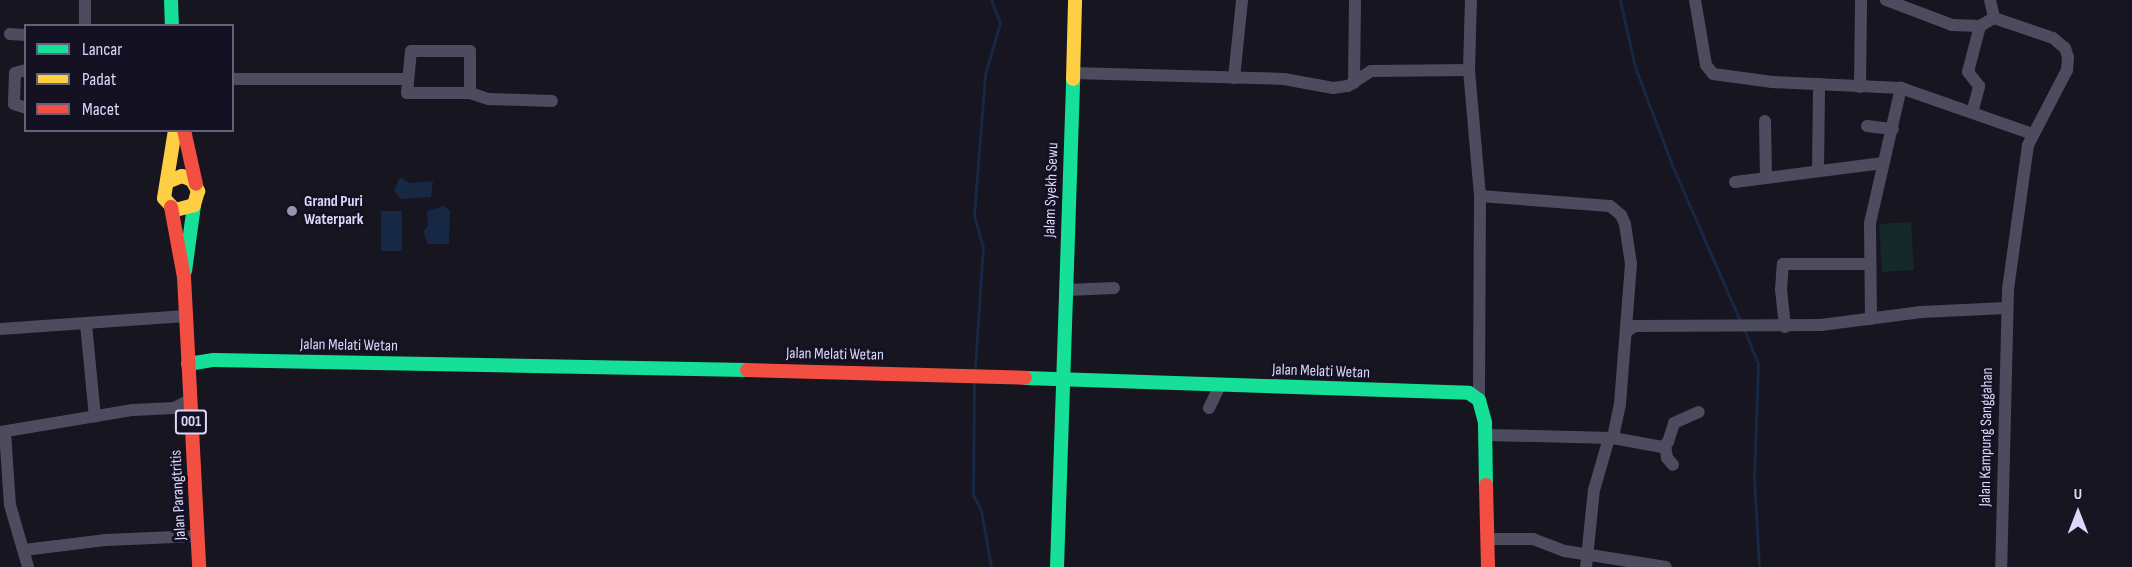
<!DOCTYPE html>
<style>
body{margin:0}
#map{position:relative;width:2132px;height:567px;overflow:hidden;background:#17151f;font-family:"Sofia Sans Condensed",sans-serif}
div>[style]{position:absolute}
.green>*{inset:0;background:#152929}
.water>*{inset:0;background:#162844}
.stream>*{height:3px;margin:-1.5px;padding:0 1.5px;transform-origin:1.5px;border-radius:1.5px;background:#162844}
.street>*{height:12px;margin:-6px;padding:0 6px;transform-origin:6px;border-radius:6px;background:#4d4b5e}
.fast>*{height:14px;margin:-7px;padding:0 7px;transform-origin:7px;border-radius:7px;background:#16e098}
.slow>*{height:14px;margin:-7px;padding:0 7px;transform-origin:7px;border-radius:7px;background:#ffcf43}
.jam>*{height:14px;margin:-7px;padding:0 7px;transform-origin:7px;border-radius:7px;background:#f24e42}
.dots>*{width:16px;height:16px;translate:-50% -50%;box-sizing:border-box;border:3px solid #141123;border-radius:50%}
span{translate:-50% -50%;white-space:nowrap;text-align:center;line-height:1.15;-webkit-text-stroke:6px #141123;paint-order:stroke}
.shield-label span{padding:2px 4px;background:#141123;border:2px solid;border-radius:4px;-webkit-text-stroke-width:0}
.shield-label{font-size:15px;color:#dcd8fa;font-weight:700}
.street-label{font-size:16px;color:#dcd8fa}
.poi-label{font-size:16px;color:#dcd8fa;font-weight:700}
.left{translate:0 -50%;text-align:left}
.legend{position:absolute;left:24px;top:24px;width:210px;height:108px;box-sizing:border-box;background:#141123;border:2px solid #646179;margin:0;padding:8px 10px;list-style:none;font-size:18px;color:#dcd8fa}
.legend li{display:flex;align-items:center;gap:12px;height:30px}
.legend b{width:30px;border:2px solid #646179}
.north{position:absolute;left:2048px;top:483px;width:60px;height:60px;-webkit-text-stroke:4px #141123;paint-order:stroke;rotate:0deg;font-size:16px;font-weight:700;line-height:24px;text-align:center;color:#dcd8fa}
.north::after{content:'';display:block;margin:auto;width:21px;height:27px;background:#dcd8fa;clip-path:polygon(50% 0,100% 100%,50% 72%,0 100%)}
</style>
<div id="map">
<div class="green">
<i style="clip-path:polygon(1911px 222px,1914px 270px,1882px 272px,1879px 224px)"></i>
</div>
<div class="water">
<i style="clip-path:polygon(400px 177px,410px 183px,433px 181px,431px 197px,400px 199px,394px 190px)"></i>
<i style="clip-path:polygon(444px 206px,450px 211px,449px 244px,428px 244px,423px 232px,428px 226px,427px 211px)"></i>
<i style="clip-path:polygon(381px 211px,402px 211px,402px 251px,381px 251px)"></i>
</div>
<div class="stream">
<i style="left:1620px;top:0;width:69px;rotate:77.4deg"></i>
<i style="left:1635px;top:67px;width:105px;rotate:69.3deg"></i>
<i style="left:1672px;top:165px;width:172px;rotate:66.4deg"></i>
<i style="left:1744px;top:329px;width:38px;rotate:68deg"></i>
<i style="left:1758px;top:364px;width:113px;rotate:92deg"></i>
<i style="left:1754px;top:477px;width:90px;rotate:86.8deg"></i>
<i style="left:975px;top:367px;width:120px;rotate:-86.2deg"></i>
<i style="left:983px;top:247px;width:33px;rotate:-106deg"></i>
<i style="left:974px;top:215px;width:141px;rotate:-85.5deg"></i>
<i style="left:985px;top:74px;width:53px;rotate:-73.6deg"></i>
<i style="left:1000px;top:23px;width:25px;rotate:-111deg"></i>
<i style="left:974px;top:380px;width:115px;rotate:90.5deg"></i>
<i style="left:973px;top:495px;width:17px;rotate:62deg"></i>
<i style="left:981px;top:510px;width:58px;rotate:80deg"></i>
</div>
<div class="street">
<i style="left:85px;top:0;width:26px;rotate:90deg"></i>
<i style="left:1695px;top:0;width:66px;rotate:80.4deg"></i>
<i style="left:1706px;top:65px;width:11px;rotate:52deg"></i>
<i style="left:1713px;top:74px;width:60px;rotate:7.7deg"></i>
<i style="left:1772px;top:82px;width:129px;rotate:2.7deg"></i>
<i style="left:1901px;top:88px;width:139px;rotate:19.3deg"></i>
<i style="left:1886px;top:0;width:71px;rotate:20.7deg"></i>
<i style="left:1952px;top:25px;width:28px;rotate:2deg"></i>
<i style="left:1980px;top:26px;width:16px;rotate:-30deg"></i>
<i style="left:1990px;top:0;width:18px;rotate:77deg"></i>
<i style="left:1994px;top:18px;width:62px;rotate:18.7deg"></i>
<i style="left:2053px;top:38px;width:16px;rotate:40deg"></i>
<i style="left:2065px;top:48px;width:9px;rotate:72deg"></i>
<i style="left:2068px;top:57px;width:13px;rotate:94deg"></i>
<i style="left:2067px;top:70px;width:85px;rotate:117.5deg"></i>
<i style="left:2028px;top:145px;width:146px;rotate:97.9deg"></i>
<i style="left:2008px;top:290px;width:277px;rotate:91.4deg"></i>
<i style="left:10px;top:34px;width:16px;rotate:4deg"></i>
<i style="left:411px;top:51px;width:59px"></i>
<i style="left:470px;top:51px;width:42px;rotate:90deg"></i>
<i style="left:470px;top:93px;width:63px;rotate:180deg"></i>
<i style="left:407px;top:93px;width:42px;rotate:-84.6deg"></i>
<i style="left:26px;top:70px;width:11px;rotate:165deg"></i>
<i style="left:15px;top:73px;width:31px;rotate:92deg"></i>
<i style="left:14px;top:104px;width:13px;rotate:18deg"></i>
<i style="left:1469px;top:70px;width:70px;rotate:-88.4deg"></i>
<i style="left:1073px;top:73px;width:211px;rotate:1.6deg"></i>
<i style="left:1284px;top:79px;width:50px;rotate:10.4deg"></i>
<i style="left:1333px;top:88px;width:15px;rotate:-8deg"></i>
<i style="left:1348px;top:86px;width:27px;rotate:-33deg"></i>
<i style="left:1371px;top:71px;width:98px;rotate:-0.6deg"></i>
<i style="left:1469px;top:70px;width:126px;rotate:85deg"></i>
<i style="left:1480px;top:196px;width:204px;rotate:90.3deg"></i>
<i style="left:1234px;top:78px;width:78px;rotate:-84.1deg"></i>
<i style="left:232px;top:79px;width:175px"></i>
<i style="left:1354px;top:83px;width:83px;rotate:-89.3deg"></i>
<i style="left:1860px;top:87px;width:87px;rotate:-89.3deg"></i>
<i style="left:470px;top:93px;width:20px;rotate:18deg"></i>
<i style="left:489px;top:99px;width:63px;rotate:1.8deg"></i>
<i style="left:1972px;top:113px;width:28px;rotate:-75deg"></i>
<i style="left:1979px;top:86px;width:18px;rotate:-128deg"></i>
<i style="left:1968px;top:72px;width:48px;rotate:-75.4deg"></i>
<i style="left:1765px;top:121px;width:57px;rotate:89deg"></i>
<i style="left:1867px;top:126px;width:26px;rotate:7deg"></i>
<i style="left:1818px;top:171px;width:87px;rotate:-89.3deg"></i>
<i style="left:1735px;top:182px;width:149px;rotate:-7.3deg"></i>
<i style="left:1480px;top:196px;width:130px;rotate:4.4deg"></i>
<i style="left:1610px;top:206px;width:14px;rotate:39deg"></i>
<i style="left:1621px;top:215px;width:10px;rotate:66deg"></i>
<i style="left:1625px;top:224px;width:40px;rotate:81.5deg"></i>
<i style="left:1631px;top:264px;width:140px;rotate:94.5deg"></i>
<i style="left:1620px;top:404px;width:35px;rotate:102deg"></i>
<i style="left:1613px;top:438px;width:127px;rotate:-178.6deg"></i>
<i style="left:1066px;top:290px;width:48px;rotate:-2.4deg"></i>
<i style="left:1871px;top:319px;width:96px;rotate:-90.6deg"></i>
<i style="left:1870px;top:223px;width:139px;rotate:-77.1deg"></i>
<i style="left:86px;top:324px;width:93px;rotate:84.5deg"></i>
<i style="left:1785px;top:327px;width:37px;rotate:-96deg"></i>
<i style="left:1781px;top:290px;width:26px;rotate:-86deg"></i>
<i style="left:1783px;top:264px;width:86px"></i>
<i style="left:0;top:329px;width:186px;rotate:-4deg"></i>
<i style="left:1626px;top:332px;width:11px;rotate:-34deg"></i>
<i style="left:1635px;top:326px;width:186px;rotate:-0.3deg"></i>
<i style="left:1821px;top:325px;width:101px;rotate:-7.4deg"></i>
<i style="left:1921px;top:312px;width:85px;rotate:-2.7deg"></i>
<i style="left:1209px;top:408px;width:25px;rotate:-64deg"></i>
<i style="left:0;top:432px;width:135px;rotate:-9.4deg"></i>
<i style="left:133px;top:410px;width:41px;rotate:-2.8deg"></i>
<i style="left:174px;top:408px;width:18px;rotate:-27deg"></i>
<i style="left:5px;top:432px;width:73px;rotate:86.1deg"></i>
<i style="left:10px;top:505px;width:65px;rotate:73.8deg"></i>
<i style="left:1613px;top:438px;width:50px;rotate:10.4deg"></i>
<i style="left:1662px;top:447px;width:8px;rotate:-40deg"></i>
<i style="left:1668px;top:442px;width:20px;rotate:-72deg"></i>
<i style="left:1674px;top:423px;width:27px;rotate:-24deg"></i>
<i style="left:1665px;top:445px;width:13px;rotate:81deg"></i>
<i style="left:1667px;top:458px;width:9px;rotate:49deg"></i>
<i style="left:1487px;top:539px;width:46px"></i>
<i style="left:1533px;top:539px;width:34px;rotate:21deg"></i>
<i style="left:1565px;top:551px;width:102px;rotate:9deg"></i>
<i style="left:24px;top:550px;width:83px;rotate:-7deg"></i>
<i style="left:106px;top:540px;width:92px;rotate:-2.5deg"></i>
<i style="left:1586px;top:567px;width:77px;rotate:-84.1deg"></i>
<i style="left:1594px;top:490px;width:54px;rotate:-73.9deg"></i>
</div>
<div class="fast">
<i style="left:171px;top:0;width:26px;rotate:88deg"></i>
<i style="left:185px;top:271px;width:67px;rotate:-82.2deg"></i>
<i style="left:188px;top:364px;width:26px;rotate:-9deg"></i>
<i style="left:214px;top:360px;width:533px;rotate:1.07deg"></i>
<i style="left:1025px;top:378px;width:444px;rotate:1.9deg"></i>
<i style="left:1469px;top:393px;width:12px;rotate:35deg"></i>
<i style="left:1479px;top:400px;width:24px;rotate:75deg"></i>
<i style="left:1485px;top:423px;width:62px;rotate:89.1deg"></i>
<i style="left:1057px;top:567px;width:488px;rotate:-88.1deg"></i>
</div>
<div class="slow">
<i style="left:1073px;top:79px;width:79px;rotate:-88.5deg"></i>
<i style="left:167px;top:182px;width:16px;rotate:-22deg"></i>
<i style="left:182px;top:176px;width:11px;rotate:22deg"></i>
<i style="left:192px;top:180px;width:13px;rotate:61deg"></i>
<i style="left:198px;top:191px;width:15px;rotate:106deg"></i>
<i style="left:194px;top:205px;width:20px;rotate:165deg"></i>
<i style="left:175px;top:210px;width:16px;rotate:-133deg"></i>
<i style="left:164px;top:198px;width:69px;rotate:-80.8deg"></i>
</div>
<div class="jam">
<i style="left:184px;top:130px;width:55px;rotate:77.5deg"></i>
<i style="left:171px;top:207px;width:71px;rotate:79.5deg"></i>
<i style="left:184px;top:277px;width:290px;rotate:87deg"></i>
<i style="left:747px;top:370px;width:278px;rotate:1.6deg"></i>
<i style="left:1486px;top:485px;width:82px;rotate:88.6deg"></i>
</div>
<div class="dots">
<i style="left:292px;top:211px;background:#9794ad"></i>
</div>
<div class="shield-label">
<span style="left:191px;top:422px">001</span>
</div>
<div class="street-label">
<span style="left:1052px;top:190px;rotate:-88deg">Jalam Syekh Sewu</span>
<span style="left:349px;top:346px;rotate:1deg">Jalan Melati Wetan</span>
<span style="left:835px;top:355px;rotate:1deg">Jalan Melati Wetan</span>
<span style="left:1321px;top:372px;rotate:2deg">Jalan Melati Wetan</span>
<span style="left:1987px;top:437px;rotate:-89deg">Jalan Kampung Sanggahan</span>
<span style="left:179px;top:495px;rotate:-93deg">Jalan Parangtritis</span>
</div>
<div class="poi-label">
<span class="left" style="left:304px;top:211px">Grand Puri<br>Waterpark</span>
</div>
<ul class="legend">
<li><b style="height:8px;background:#16e098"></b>Lancar</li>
<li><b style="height:8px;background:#ffcf43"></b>Padat</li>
<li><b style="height:8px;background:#f24e42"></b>Macet</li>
</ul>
<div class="north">U</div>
</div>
